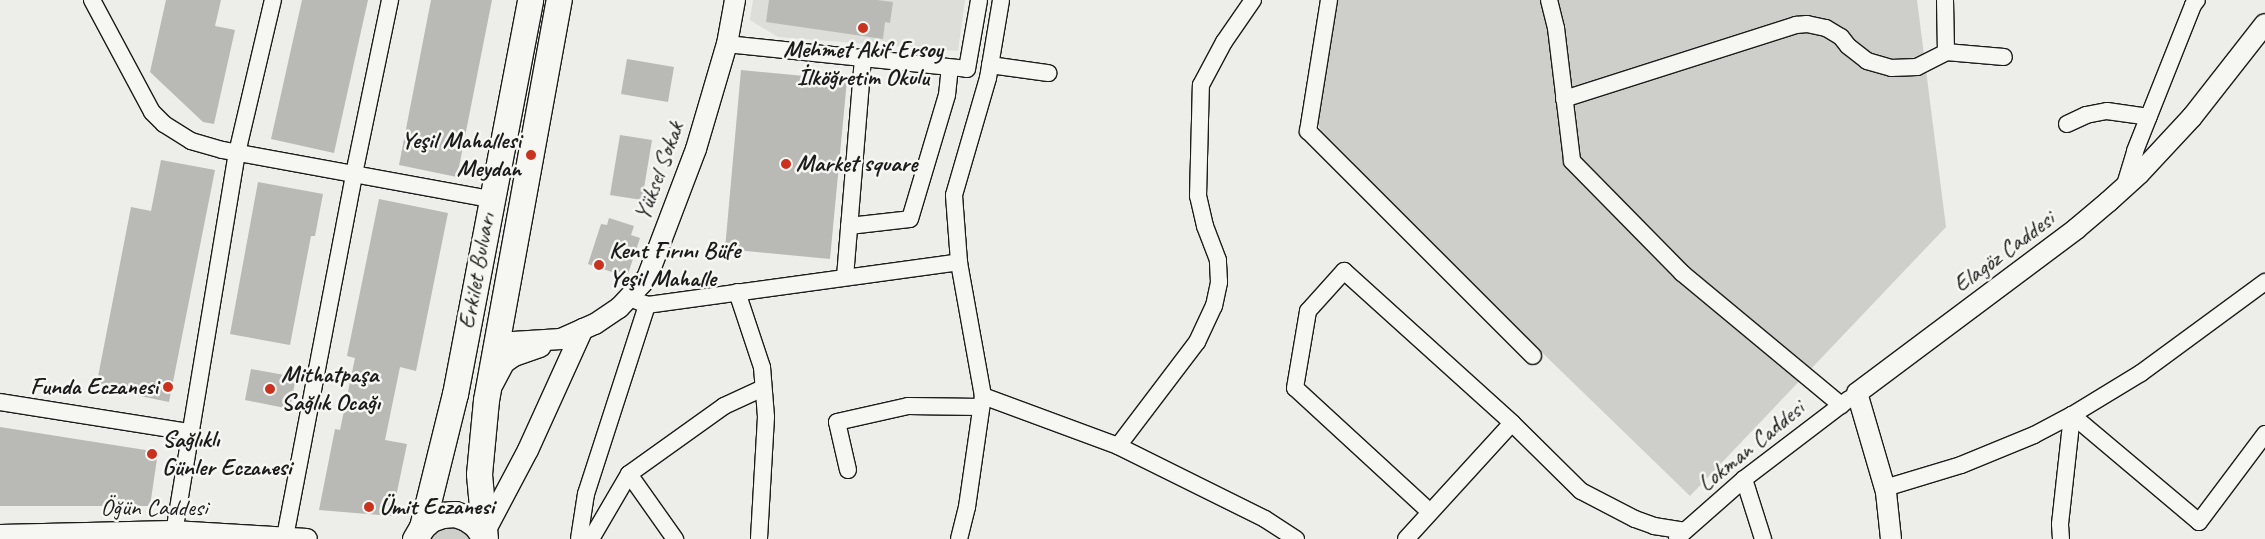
<!DOCTYPE html>
<meta charset="utf-8">
<style>
body{margin:0}
#map{position:relative;width:2265px;height:539px;overflow:hidden;background:#edede9;font-family:Caveat,sans-serif}
div>[style]{position:absolute}
.built>*{inset:0;background:#ddddda}
.green>*{inset:0;background:#cececb}
.building>*{inset:0;background:#b9b9b6}
.roads{filter:drop-shadow(1px 0 #1c1c1c) drop-shadow(-1px 0 #1c1c1c) drop-shadow(0 1px #1c1c1c) drop-shadow(0 -1px #1c1c1c)}
.minor>*{height:16px;margin:-8px;padding:0 8px;transform-origin:8px;border-radius:8px;background:#f6f6f2}
.tertiary>*{height:20px;margin:-10px;padding:0 10px;transform-origin:10px;border-radius:10px;background:#f6f6f2}
.primary>*{height:25px;margin:-12.5px;padding:0 12.5px;transform-origin:12.5px;border-radius:12.5px;background:#f6f6f2}
.dots>*{width:14px;height:14px;translate:-50% -50%;box-sizing:border-box;border:2px solid #f6f6f2;border-radius:50%}
span{translate:-50% -50%;white-space:nowrap;text-align:center;line-height:1.15;-webkit-text-stroke:5px #f6f6f2;paint-order:stroke}
.poi-label{font-size:24px;color:#1c1c1c;font-weight:700}
.right{translate:-100% -50%;text-align:right}
.left{translate:0 -50%;text-align:left}
.street-label{font-size:24px;color:#1c1c1c}
</style>
<div id="map">
<div class="built">
<i style="clip-path:polygon(753px 0,965px 0,958px 51px,778px 37px,750px 20px)"></i>
</div>
<div class="green">
<i style="clip-path:polygon(1333px 0,1917px 0,1946px 227px,1690px 496px,1325px 142px,1317px 121px)"></i>
<i style="clip-path:polygon(460px 525px,474px 539px,425px 539px,434px 528px)"></i>
</div>
<div class="building">
<i style="clip-path:polygon(166px 0,221px 0,215px 26px,235px 30px,214px 124px,203px 122px,150px 72px)"></i>
<i style="clip-path:polygon(302px 0,368px 0,334px 153px,271px 139px)"></i>
<i style="clip-path:polygon(431px 0,492px 0,457px 177px,399px 165px)"></i>
<i style="clip-path:polygon(769px 0,877px 0,893px 2px,890px 23px,885px 22px,883px 39px,766px 22px)"></i>
<i style="clip-path:polygon(627px 59px,674px 67px,668px 102px,621px 94px)"></i>
<i style="clip-path:polygon(741px 70px,847px 80px,830px 259px,725px 249px)"></i>
<i style="clip-path:polygon(620px 135px,652px 140px,642px 200px,610px 195px)"></i>
<i style="clip-path:polygon(161px 160px,215px 170px,169px 402px,96px 387px,131px 207px,151px 211px)"></i>
<i style="clip-path:polygon(258px 182px,323px 194px,315px 236px,311px 236px,290px 345px,230px 334px)"></i>
<i style="clip-path:polygon(379px 199px,448px 213px,416px 371px,400px 367px,385px 440px,407px 444px,392px 516px,319px 510px,335px 429px,340px 430px,355px 358px,347px 356px)"></i>
<i style="clip-path:polygon(609px 218px,634px 226px,631px 235px,640px 238px,627px 277px,588px 264px,601px 224px,607px 225px)"></i>
<i style="clip-path:polygon(251px 369px,296px 377px,290px 409px,245px 400px)"></i>
<i style="clip-path:polygon(0 427px,158px 452px,150px 506px,0 506px)"></i>
</div>
<div class="roads">
<div class="minor">
<i style="left:92px;top:0;width:127px;rotate:61.8deg"></i>
<i style="left:152px;top:112px;width:17px;rotate:45deg"></i>
<i style="left:164px;top:124px;width:32px;rotate:32deg"></i>
<i style="left:191px;top:141px;width:33px;rotate:16deg"></i>
<i style="left:223px;top:150px;width:271px;rotate:10.4deg"></i>
<i style="left:1329px;top:0;width:133px;rotate:99.1deg"></i>
<i style="left:1308px;top:131px;width:318px;rotate:45deg"></i>
<i style="left:1549px;top:0;width:29px;rotate:76deg"></i>
<i style="left:1556px;top:28px;width:134px;rotate:83.1deg"></i>
<i style="left:1572px;top:161px;width:157px;rotate:45.5deg"></i>
<i style="left:1682px;top:273px;width:207px;rotate:39.7deg"></i>
<i style="left:1945px;top:0;width:52px;rotate:88.9deg"></i>
<i style="left:727px;top:44px;width:241px;rotate:5.9deg"></i>
<i style="left:967px;top:69px;width:70px;rotate:-80.1deg"></i>
<i style="left:990px;top:65px;width:59px;rotate:7.9deg"></i>
<i style="left:1564px;top:99px;width:244px;rotate:-17.7deg"></i>
<i style="left:1796px;top:25px;width:11px;rotate:-5deg"></i>
<i style="left:1807px;top:24px;width:19px;rotate:12deg"></i>
<i style="left:1826px;top:28px;width:17px;rotate:31deg"></i>
<i style="left:1841px;top:37px;width:11px;rotate:52deg"></i>
<i style="left:1848px;top:46px;width:24px;rotate:38deg"></i>
<i style="left:1867px;top:61px;width:25px;rotate:16deg"></i>
<i style="left:1891px;top:68px;width:26px;rotate:-2deg"></i>
<i style="left:1917px;top:67px;width:33px;rotate:-27deg"></i>
<i style="left:1946px;top:52px;width:58px;rotate:4.9deg"></i>
<i style="left:2067px;top:124px;width:21px;rotate:-25deg"></i>
<i style="left:2086px;top:115px;width:21px;rotate:-11deg"></i>
<i style="left:2107px;top:111px;width:42px;rotate:8.1deg"></i>
<i style="left:2124px;top:188px;width:39px;rotate:-73deg"></i>
<i style="left:2135px;top:151px;width:157px;rotate:-68.3deg"></i>
<i style="left:2193px;top:5px;width:6px;rotate:-51deg"></i>
<i style="left:849px;top:226px;width:61px;rotate:-6.5deg"></i>
<i style="left:910px;top:219px;width:129px;rotate:-73.4deg"></i>
<i style="left:947px;top:95px;width:27px;rotate:-84deg"></i>
<i style="left:845px;top:277px;width:220px;rotate:-85.3deg"></i>
<i style="left:737px;top:292px;width:79px;rotate:71.6deg"></i>
<i style="left:762px;top:367px;width:50px;rotate:85.4deg"></i>
<i style="left:766px;top:417px;width:122px;rotate:93.3deg"></i>
<i style="left:647px;top:305px;width:315px;rotate:-7.8deg"></i>
<i style="left:983px;top:396px;width:144px;rotate:20.3deg"></i>
<i style="left:1118px;top:446px;width:164px;rotate:26.4deg"></i>
<i style="left:1265px;top:519px;width:37px;rotate:33deg"></i>
<i style="left:0;top:402px;width:192px;rotate:9deg"></i>
<i style="left:2072px;top:415px;width:166px;rotate:40.1deg"></i>
<i style="left:2199px;top:522px;width:110px;rotate:-53.1deg"></i>
<i style="left:1118px;top:446px;width:131px;rotate:-52.8deg"></i>
<i style="left:1197px;top:342px;width:40px;rotate:-65deg"></i>
<i style="left:1214px;top:306px;width:25px;rotate:-78deg"></i>
<i style="left:1219px;top:282px;width:22px;rotate:-93deg"></i>
<i style="left:1218px;top:260px;width:36px;rotate:-111deg"></i>
<i style="left:1205px;top:226px;width:31px;rotate:-103deg"></i>
<i style="left:1198px;top:196px;width:111px;rotate:-88.5deg"></i>
<i style="left:1201px;top:85px;width:49px;rotate:-61.9deg"></i>
<i style="left:1224px;top:42px;width:51px;rotate:-55.4deg"></i>
<i style="left:848px;top:470px;width:49px;rotate:-102.9deg"></i>
<i style="left:837px;top:422px;width:73px;rotate:-12.7deg"></i>
<i style="left:908px;top:406px;width:73px;rotate:0.8deg"></i>
<i style="left:629px;top:474px;width:80px;rotate:54.7deg"></i>
<i style="left:1744px;top:479px;width:63px;rotate:72.4deg"></i>
<i style="left:1885px;top:488px;width:79px;rotate:-16.8deg"></i>
<i style="left:1961px;top:465px;width:79px;rotate:-22.3deg"></i>
<i style="left:2034px;top:435px;width:43px;rotate:-27.8deg"></i>
<i style="left:2072px;top:415px;width:81px;rotate:-31.3deg"></i>
<i style="left:2141px;top:373px;width:154px;rotate:-36.3deg"></i>
<i style="left:1430px;top:512px;width:183px;rotate:-137.4deg"></i>
<i style="left:1295px;top:388px;width:78px;rotate:-80.4deg"></i>
<i style="left:1308px;top:311px;width:54px;rotate:-48deg"></i>
<i style="left:1344px;top:271px;width:227px;rotate:42.1deg"></i>
<i style="left:1512px;top:423px;width:97px;rotate:44.6deg"></i>
<i style="left:1581px;top:491px;width:61px;rotate:27.4deg"></i>
<i style="left:1635px;top:519px;width:20px;rotate:20deg"></i>
<i style="left:1654px;top:526px;width:30px;rotate:9deg"></i>
<i style="left:285px;top:537px;width:369px;rotate:-79.2deg"></i>
<i style="left:354px;top:174px;width:178px;rotate:-78.3deg"></i>
<i style="left:1677px;top:538px;width:89px;rotate:-41.4deg"></i>
<i style="left:1744px;top:479px;width:132px;rotate:-37.3deg"></i>
<i style="left:173px;top:539px;width:391px;rotate:-80.6deg"></i>
<i style="left:237px;top:153px;width:157px;rotate:-76.8deg"></i>
<i style="left:579px;top:539px;width:46px;rotate:-81.2deg"></i>
<i style="left:586px;top:494px;width:199px;rotate:-72.1deg"></i>
<i style="left:647px;top:305px;width:11px;rotate:-158deg"></i>
<i style="left:591px;top:539px;width:75px;rotate:-59.7deg"></i>
<i style="left:629px;top:474px;width:117px;rotate:-35.6deg"></i>
<i style="left:724px;top:406px;width:43px;rotate:-24.8deg"></i>
<i style="left:959px;top:539px;width:33px;rotate:-76deg"></i>
<i style="left:967px;top:507px;width:112px;rotate:-81.8deg"></i>
<i style="left:983px;top:396px;width:136px;rotate:-100.2deg"></i>
<i style="left:959px;top:262px;width:67px;rotate:-94.3deg"></i>
<i style="left:954px;top:195px;width:122px;rotate:-73.8deg"></i>
<i style="left:988px;top:78px;width:79px;rotate:-80.5deg"></i>
<i style="left:1406px;top:539px;width:157px;rotate:-47.6deg"></i>
<i style="left:2061px;top:539px;width:15px;rotate:-94deg"></i>
<i style="left:2060px;top:524px;width:110px;rotate:-83.7deg"></i>
</div>
<div class="tertiary">
<i style="left:497px;top:343px;width:64px;rotate:-3.6deg"></i>
<i style="left:561px;top:339px;width:37px;rotate:-24deg"></i>
<i style="left:595px;top:324px;width:29px;rotate:-34deg"></i>
<i style="left:619px;top:308px;width:41px;rotate:-47deg"></i>
<i style="left:647px;top:278px;width:138px;rotate:-69.2deg"></i>
<i style="left:696px;top:149px;width:109px;rotate:-73.6deg"></i>
<i style="left:727px;top:44px;width:45px;rotate:-79.7deg"></i>
<i style="left:493px;top:384px;width:24px;rotate:-62deg"></i>
<i style="left:504px;top:363px;width:12px;rotate:-35deg"></i>
<i style="left:514px;top:356px;width:28px;rotate:-19deg"></i>
<i style="left:0;top:535px;width:173px;rotate:-1.3deg"></i>
<i style="left:173px;top:531px;width:134px;rotate:3.4deg"></i>
<i style="left:483px;top:535px;width:96px;rotate:-62.1deg"></i>
<i style="left:528px;top:450px;width:133px;rotate:-65.6deg"></i>
<i style="left:1891px;top:539px;width:47px;rotate:-96.1deg"></i>
<i style="left:1886px;top:492px;width:103px;rotate:-106.3deg"></i>
<i style="left:1857px;top:393px;width:274px;rotate:-36.8deg"></i>
<i style="left:2076px;top:229px;width:42px;rotate:-40.2deg"></i>
<i style="left:2108px;top:202px;width:42px;rotate:-42.1deg"></i>
<i style="left:2139px;top:174px;width:78px;rotate:-47.1deg"></i>
<i style="left:2192px;top:117px;width:118px;rotate:-51.9deg"></i>
</div>
<div class="primary">
<i style="left:422px;top:527px;width:12px;rotate:-42deg"></i>
<i style="left:431px;top:519px;width:12px;rotate:-20deg"></i>
<i style="left:442px;top:515px;width:13px;rotate:-4deg"></i>
<i style="left:455px;top:514px;width:12px;rotate:20deg"></i>
<i style="left:466px;top:518px;width:12px;rotate:35deg"></i>
<i style="left:476px;top:525px;width:12px;rotate:55deg"></i>
<i style="left:415px;top:539px;width:14px;rotate:-60deg"></i>
<i style="left:422px;top:527px;width:137px;rotate:-76.1deg"></i>
<i style="left:455px;top:394px;width:401px;rotate:-79.2deg"></i>
<i style="left:485px;top:539px;width:65px;rotate:-95.3deg"></i>
<i style="left:479px;top:474px;width:74px;rotate:-84.6deg"></i>
<i style="left:486px;top:400px;width:407px;rotate:-79.7deg"></i>
</div>
</div>
<div class="dots">
<i style="left:863px;top:28px;background:#c8321e"></i>
<i style="left:531px;top:155px;background:#c8321e"></i>
<i style="left:786px;top:164px;background:#c8321e"></i>
<i style="left:599px;top:265px;background:#c8321e"></i>
<i style="left:168px;top:387px;background:#c8321e"></i>
<i style="left:270px;top:389px;background:#c8321e"></i>
<i style="left:152px;top:454px;background:#c8321e"></i>
<i style="left:369px;top:507px;background:#c8321e"></i>
</div>
<div class="poi-label">
<span style="left:863px;top:64px">Mehmet Akif Ersoy<br>İlköğretim Okulu</span>
<span class="right" style="left:521px;top:155px">Yeşil Mahallesi<br>Meydan</span>
<span class="left" style="left:796px;top:164px">Market square</span>
<span class="left" style="left:609px;top:265px">Kent Fırını Büfe<br>Yeşil Mahalle</span>
<span class="left" style="left:281px;top:389px">Mithatpaşa<br>Sağlık Ocağı</span>
<span class="right" style="left:158px;top:387px">Funda Eczanesi</span>
<span class="left" style="left:162px;top:454px">Sağlıklı<br>Günler Eczanesi</span>
<span class="left" style="left:379px;top:507px">Ümit Eczanesi</span>
</div>
<div class="street-label">
<span style="left:659px;top:171px;rotate:-70deg">Yüksel Sokak</span>
<span style="left:2004px;top:252px;rotate:-37deg">Elagöz Caddesi</span>
<span style="left:477px;top:271px;rotate:-80deg">Erkilet Bulvarı</span>
<span style="left:1751px;top:446px;rotate:-39deg">Lokman Caddesi</span>
<span style="left:154px;top:508px">Öğün Caddesi</span>
</div>
</div>
